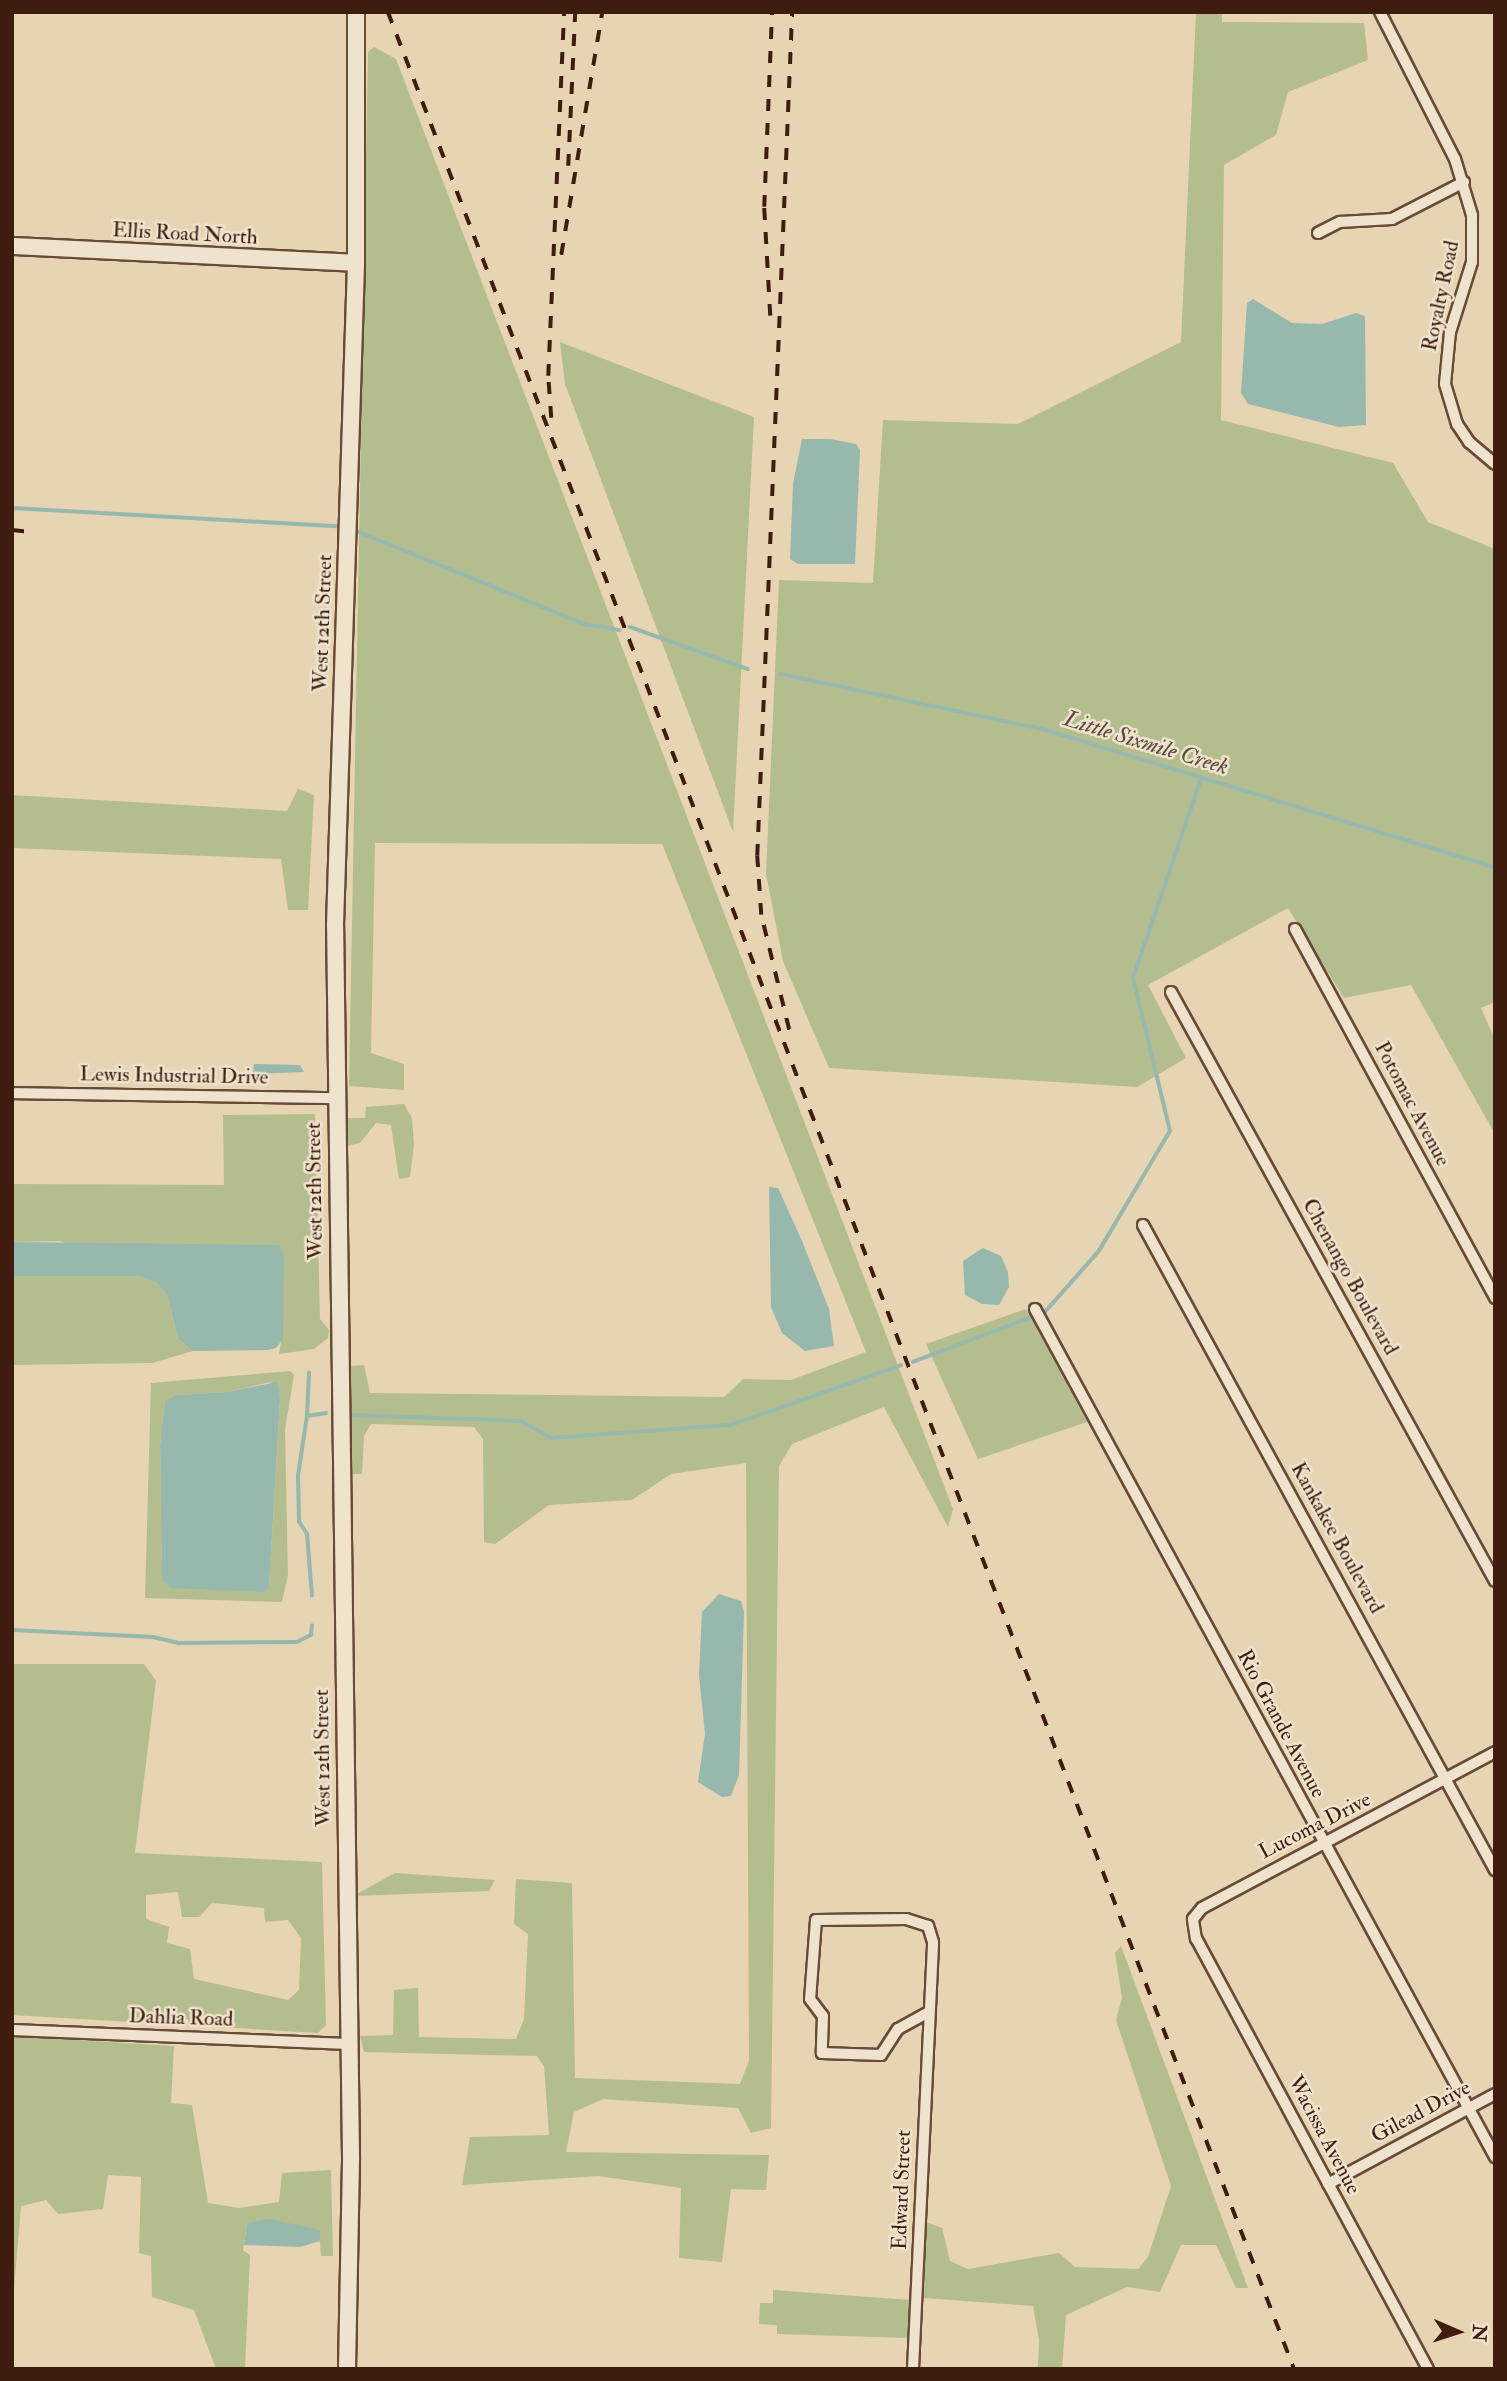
<!DOCTYPE html>
<style>
body{margin:0}
#map{position:relative;width:1507px;height:2381px;overflow:hidden;background:#e7d4b3;font-family:"IM FELL Double Pica",serif}
div>[style]{position:absolute}
.green>*{inset:0;background:#b4bd8e}
.water>*{inset:0;background:#97b8ad}
.stream>*{height:3.5px;margin:-1.75px;padding:0 1.75px;transform-origin:1.75px;border-radius:1.75px;background:#97b8ad}
.roads{filter:drop-shadow(2px 0 #684b37) drop-shadow(-2px 0 #684b37) drop-shadow(0 2px #684b37) drop-shadow(0 -2px #684b37)}
.street>*{height:10px;margin:-5px;padding:0 5px;transform-origin:5px;border-radius:5px;background:#efe3ce}
.secondary>*{height:16px;margin:-8px;padding:0 8px;transform-origin:8px;border-radius:8px;background:#efe3ce}
.rail>*{height:3.5px;margin-top:-1.75px;transform-origin:0;background:repeating-linear-gradient(90deg,#3e1d0e 0 12px,transparent 0 24px)}
span{translate:-50% -50%;white-space:nowrap;text-align:center;line-height:1.15;-webkit-text-stroke:5px #efe3ce;paint-order:stroke}
.street-label{font-size:21px;color:#3e1d0e}
.water-label{font-size:23px;color:#594c3e;font-style:italic}
.frame{position:absolute;inset:0;border:14px solid #3e1d0e;pointer-events:none}
.north{position:absolute;left:1423px;top:2297px;width:70px;height:70px;-webkit-text-stroke:5px #efe3ce;paint-order:stroke;rotate:93deg;font-size:19px;font-weight:700;line-height:28px;text-align:center;color:#3e1d0e}
.north::after{content:'';display:block;margin:auto;width:24px;height:32px;background:#3e1d0e;clip-path:polygon(50% 0,100% 100%,50% 72%,0 100%)}
</style>
<div id="map">
<div class="green">
<i style="clip-path:polygon(1196px 12px,1222px 12px,1222px 22px,1364px 23px,1368px 60px,1288px 92px,1276px 135px,1224px 165px,1221px 420px,1393px 463px,1428px 522px,1495px 549px,1495px 1002px,1481px 1008px,1495px 1040px,1495px 1134px,1411px 985px,1344px 998px,1288px 908px,1148px 985px,1186px 1058px,1137px 1087px,829px 1068px,783px 961px,766px 874px,779px 580px,873px 583px,883px 420px,1018px 424px,1181px 342px)"></i>
<i style="clip-path:polygon(374px 47px,396px 59px,953px 1509px,948px 1527px,884px 1407px,792px 1444px,779px 1466px,771px 2128px,751px 2133px,738px 2108px,603px 2099px,574px 2112px,566px 2152px,769px 2155px,766px 2190px,731px 2189px,722px 2262px,679px 2258px,681px 2188px,598px 2176px,462px 2185px,470px 2137px,549px 2135px,544px 2066px,537px 2056px,364px 2052px,360px 2036px,393px 2035px,394px 1990px,418px 1988px,419px 2037px,516px 2039px,524px 2019px,528px 1934px,514px 1924px,516px 1879px,572px 1883px,575px 2078px,740px 2084px,749px 2061px,746px 1463px,671px 1474px,632px 1500px,549px 1505px,495px 1544px,484px 1542px,483px 1439px,474px 1427px,371px 1424px,364px 1436px,362px 1474px,348px 1474px,350px 1366px,364px 1365px,370px 1393px,724px 1397px,743px 1379px,791px 1380px,866px 1352px,662px 844px,375px 843px,371px 1053px,404px 1064px,404px 1090px,349px 1086px,368px 52px)"></i>
<i style="clip-path:polygon(560px 342px,754px 417px,733px 832px,565px 384px)"></i>
<i style="clip-path:polygon(298px 789px,314px 795px,308px 910px,288px 910px,281px 859px,12px 848px,12px 795px,287px 811px)"></i>
<i style="clip-path:polygon(404px 1104px,412px 1118px,414px 1144px,410px 1177px,399px 1179px,391px 1125px,376px 1123px,360px 1143px,343px 1147px,346px 1118px,365px 1118px,366px 1107px)"></i>
<i style="clip-path:polygon(315px 1114px,320px 1319px,329px 1330px,328px 1338px,314px 1349px,279px 1354px,283px 1330px,60px 1241px,12px 1242px,12px 1184px,224px 1185px,223px 1115px)"></i>
<i style="clip-path:polygon(12px 1276px,138px 1276px,155px 1282px,167px 1294px,178px 1339px,193px 1351px,152px 1363px,12px 1365px)"></i>
<i style="clip-path:polygon(1026px 1309px,1087px 1422px,978px 1459px,926px 1344px)"></i>
<i style="clip-path:polygon(evenodd,290px 1371px,294px 1375px,285px 1430px,288px 1575px,282px 1602px,145px 1598px,151px 1383px,290px 1371px,271px 1382px,280px 1401px,269px 1587px,162px 1579px,160px 1444px,165px 1401px,177px 1395px,227px 1392px,271px 1382px)"></i>
<i style="clip-path:polygon(evenodd,12px 1664px,144px 1664px,156px 1681px,135px 1853px,322px 1862px,326px 2025px,318px 2033px,12px 2015px,12px 1664px,178px 1892px,182px 1917px,199px 1917px,212px 1903px,264px 1908px,265px 1922px,288px 1920px,301px 1938px,299px 1990px,288px 2000px,194px 1979px,190px 1949px,167px 1943px,169px 1927px,146px 1919px,146px 1895px,178px 1892px)"></i>
<i style="clip-path:polygon(395px 1873px,495px 1880px,489px 1891px,353px 1896px)"></i>
<i style="clip-path:polygon(1121px 1946px,1248px 2288px,1236px 2288px,1216px 2245px,1181px 2245px,1160px 2292px,1127px 2287px,1066px 2315px,1062px 2369px,1038px 2369px,1039px 2340px,1033px 2306px,924px 2298px,926px 2222px,942px 2228px,950px 2261px,968px 2269px,1059px 2253px,1075px 2267px,1138px 2269px,1148px 2257px,1171px 2186px,1116px 2020px,1122px 1998px,1115px 1953px)"></i>
<i style="clip-path:polygon(12px 2036px,174px 2046px,171px 2103px,192px 2105px,208px 2203px,239px 2208px,279px 2202px,282px 2173px,331px 2170px,333px 2256px,321px 2256px,319px 2230px,247px 2224px,243px 2250px,250px 2255px,245px 2369px,216px 2369px,194px 2310px,152px 2297px,151px 2256px,139px 2253px,141px 2177px,108px 2175px,103px 2209px,58px 2214px,46px 2200px,21px 2206px,12px 2313px)"></i>
<i style="clip-path:polygon(773px 2290px,910px 2300px,908px 2338px,777px 2334px,777px 2325px,759px 2324px,760px 2303px,773px 2303px)"></i>
</div>
<div class="water">
<i style="clip-path:polygon(1253px 299px,1292px 323px,1322px 324px,1356px 313px,1365px 316px,1366px 425px,1339px 427px,1248px 404px,1241px 393px,1247px 303px)"></i>
<i style="clip-path:polygon(802px 439px,830px 439px,856px 444px,860px 450px,855px 564px,798px 564px,790px 559px,793px 484px)"></i>
<i style="clip-path:polygon(254px 1064px,300px 1065px,304px 1072px,253px 1074px)"></i>
<i style="clip-path:polygon(769px 1187px,778px 1188px,802px 1241px,829px 1309px,834px 1346px,805px 1351px,782px 1333px,771px 1307px)"></i>
<i style="clip-path:polygon(12px 1242px,279px 1245px,284px 1257px,283px 1339px,276px 1348px,267px 1350px,193px 1351px,178px 1339px,167px 1294px,155px 1282px,138px 1276px,12px 1276px)"></i>
<i style="clip-path:polygon(983px 1248px,1001px 1256px,1008px 1272px,1009px 1287px,999px 1305px,982px 1304px,965px 1295px,963px 1261px)"></i>
<i style="clip-path:polygon(277px 1382px,280px 1401px,269px 1587px,265px 1592px,171px 1588px,162px 1579px,160px 1444px,165px 1401px,176px 1395px,227px 1392px)"></i>
<i style="clip-path:polygon(719px 1594px,741px 1601px,744px 1612px,739px 1775px,731px 1796px,722px 1797px,698px 1782px,705px 1734px,699px 1675px,702px 1612px)"></i>
<i style="clip-path:polygon(270px 2219px,320px 2230px,320px 2241px,300px 2247px,244px 2245px,247px 2223px)"></i>
</div>
<div class="stream">
<i style="left:12px;top:508px;width:325px;rotate:3.2deg"></i>
<i style="left:359px;top:532px;width:244px;rotate:22.2deg"></i>
<i style="left:585px;top:624px;width:35px;rotate:10deg"></i>
<i style="left:630px;top:627px;width:125px;rotate:19.6deg"></i>
<i style="left:781px;top:674px;width:271px;rotate:11.9deg"></i>
<i style="left:1046px;top:730px;width:469px;rotate:17deg"></i>
<i style="left:1045px;top:1312px;width:81px;rotate:-48.5deg"></i>
<i style="left:1099px;top:1251px;width:139px;rotate:-59.4deg"></i>
<i style="left:1170px;top:1131px;width:157px;rotate:-103.6deg"></i>
<i style="left:1133px;top:978px;width:210px;rotate:-71.1deg"></i>
<i style="left:913px;top:1362px;width:129px;rotate:-20.8deg"></i>
<i style="left:350px;top:1415px;width:171px;rotate:2deg"></i>
<i style="left:521px;top:1421px;width:35px;rotate:29deg"></i>
<i style="left:552px;top:1438px;width:179px;rotate:-4.2deg"></i>
<i style="left:731px;top:1425px;width:180px;rotate:-19.4deg"></i>
<i style="left:307px;top:1416px;width:43px;rotate:-87.3deg"></i>
<i style="left:312px;top:1596px;width:62px;rotate:-94.6deg"></i>
<i style="left:307px;top:1534px;width:14px;rotate:-124deg"></i>
<i style="left:299px;top:1522px;width:46px;rotate:-91.2deg"></i>
<i style="left:298px;top:1476px;width:61px;rotate:-81.5deg"></i>
<i style="left:307px;top:1416px;width:19px;rotate:-9deg"></i>
<i style="left:12px;top:1630px;width:141px;rotate:2.8deg"></i>
<i style="left:153px;top:1637px;width:27px;rotate:13deg"></i>
<i style="left:179px;top:1643px;width:118px;rotate:-0.5deg"></i>
<i style="left:297px;top:1642px;width:16px;rotate:-27deg"></i>
<i style="left:311px;top:1635px;width:9px;rotate:-84deg"></i>
</div>
<div class="roads">
<div class="street">
<i style="left:1380px;top:12px;width:165px;rotate:63deg"></i>
<i style="left:1455px;top:159px;width:59px;rotate:73.1deg"></i>
<i style="left:1472px;top:215px;width:47px;rotate:90deg"></i>
<i style="left:1472px;top:262px;width:73px;rotate:107.4deg"></i>
<i style="left:1450px;top:332px;width:52px;rotate:95.5deg"></i>
<i style="left:1445px;top:384px;width:42px;rotate:73.3deg"></i>
<i style="left:1457px;top:424px;width:22px;rotate:56deg"></i>
<i style="left:1469px;top:442px;width:34px;rotate:40deg"></i>
<i style="left:1318px;top:233px;width:25px;rotate:-27deg"></i>
<i style="left:1340px;top:222px;width:52px;rotate:-3.3deg"></i>
<i style="left:1392px;top:219px;width:81px;rotate:-27.2deg"></i>
<i style="left:1295px;top:929px;width:420px;rotate:61.5deg"></i>
<i style="left:1171px;top:992px;width:672px;rotate:61.19deg"></i>
<i style="left:12px;top:1093px;width:322px;rotate:0.9deg"></i>
<i style="left:1143px;top:1225px;width:735px;rotate:61.38deg"></i>
<i style="left:1035px;top:1309px;width:965px;rotate:61.52deg"></i>
<i style="left:12px;top:2030px;width:337px;rotate:2.4deg"></i>
<i style="left:1328px;top:2184px;width:190px;rotate:-28.3deg"></i>
<i style="left:913px;top:2369px;width:427px;rotate:-87.3deg"></i>
<i style="left:933px;top:1942px;width:17px;rotate:-107deg"></i>
<i style="left:928px;top:1926px;width:23px;rotate:-162deg"></i>
<i style="left:906px;top:1919px;width:90px;rotate:179.4deg"></i>
<i style="left:816px;top:1920px;width:79px;rotate:94.3deg"></i>
<i style="left:810px;top:1999px;width:21px;rotate:53deg"></i>
<i style="left:823px;top:2016px;width:37px;rotate:92deg"></i>
<i style="left:822px;top:2053px;width:59px;rotate:1.9deg"></i>
<i style="left:881px;top:2055px;width:31px;rotate:-57deg"></i>
<i style="left:898px;top:2029px;width:35px;rotate:-29deg"></i>
<i style="left:1428px;top:2369px;width:489px;rotate:-118.3deg"></i>
<i style="left:1196px;top:1939px;width:20px;rotate:-99deg"></i>
<i style="left:1193px;top:1919px;width:14px;rotate:-51deg"></i>
<i style="left:1202px;top:1908px;width:332px;rotate:-28deg"></i>
</div>
<div class="secondary">
<i style="left:12px;top:246px;width:344px;rotate:2.8deg"></i>
<i style="left:347px;top:2369px;width:213px;rotate:-88.9deg"></i>
<i style="left:351px;top:2156px;width:1231px;rotate:-90.74deg"></i>
<i style="left:335px;top:925px;width:662px;rotate:-88.18deg"></i>
<i style="left:356px;top:263px;width:251px;rotate:-90deg"></i>
</div>
</div>
<div class="rail">
<i style="left:388px;top:12px;width:2525px;rotate:68.97deg"></i>
<i style="left:568px;top:166px;width:154px;rotate:-87.4deg"></i>
<i style="left:561px;top:255px;width:246px;rotate:-80.4deg"></i>
<i style="left:770px;top:316px;width:109px;rotate:-93.2deg"></i>
<i style="left:764px;top:207px;width:195px;rotate:-87.7deg"></i>
<i style="left:551px;top:418px;width:42px;rotate:-94.1deg"></i>
<i style="left:548px;top:376px;width:364px;rotate:-87.5deg"></i>
<i style="left:12px;top:530px;width:19px;rotate:6deg"></i>
<i style="left:789px;top:1030px;width:118px;rotate:-103.7deg"></i>
<i style="left:761px;top:915px;width:59px;rotate:-93.9deg"></i>
<i style="left:757px;top:856px;width:845px;rotate:-87.63deg"></i>
</div>
<div class="street-label">
<span style="left:185px;top:234px;rotate:3deg">Ellis Road North</span>
<span style="left:1441px;top:296px;rotate:-78deg">Royalty Road</span>
<span style="left:323px;top:623px;rotate:-88deg">West 12th Street</span>
<span style="left:174px;top:1076px;rotate:1deg">Lewis Industrial Drive</span>
<span style="left:1412px;top:1104px;rotate:62deg">Potomac Avenue</span>
<span style="left:315px;top:1191px;rotate:-91deg">West 12th Street</span>
<span style="left:1350px;top:1277px;rotate:61deg">Chenango Boulevard</span>
<span style="left:1337px;top:1538px;rotate:61deg">Kankakee Boulevard</span>
<span style="left:1281px;top:1724px;rotate:62deg">Rio Grande Avenue</span>
<span style="left:323px;top:1758px;rotate:-91deg">West 12th Street</span>
<span style="left:1315px;top:1826px;rotate:-27deg">Lucoma Drive</span>
<span style="left:181px;top:2018px;rotate:2deg">Dahlia Road</span>
<span style="left:1421px;top:2112px;rotate:-28deg">Gilead Drive</span>
<span style="left:1324px;top:2135px;rotate:62deg">Wacissa Avenue</span>
<span style="left:902px;top:2190px;rotate:-88deg">Edward Street</span>
</div>
<div class="water-label">
<span style="left:1146px;top:743px;rotate:17deg">Little Sixmile Creek</span>
</div>
<div class="frame"></div>
<div class="north">N</div>
</div>
